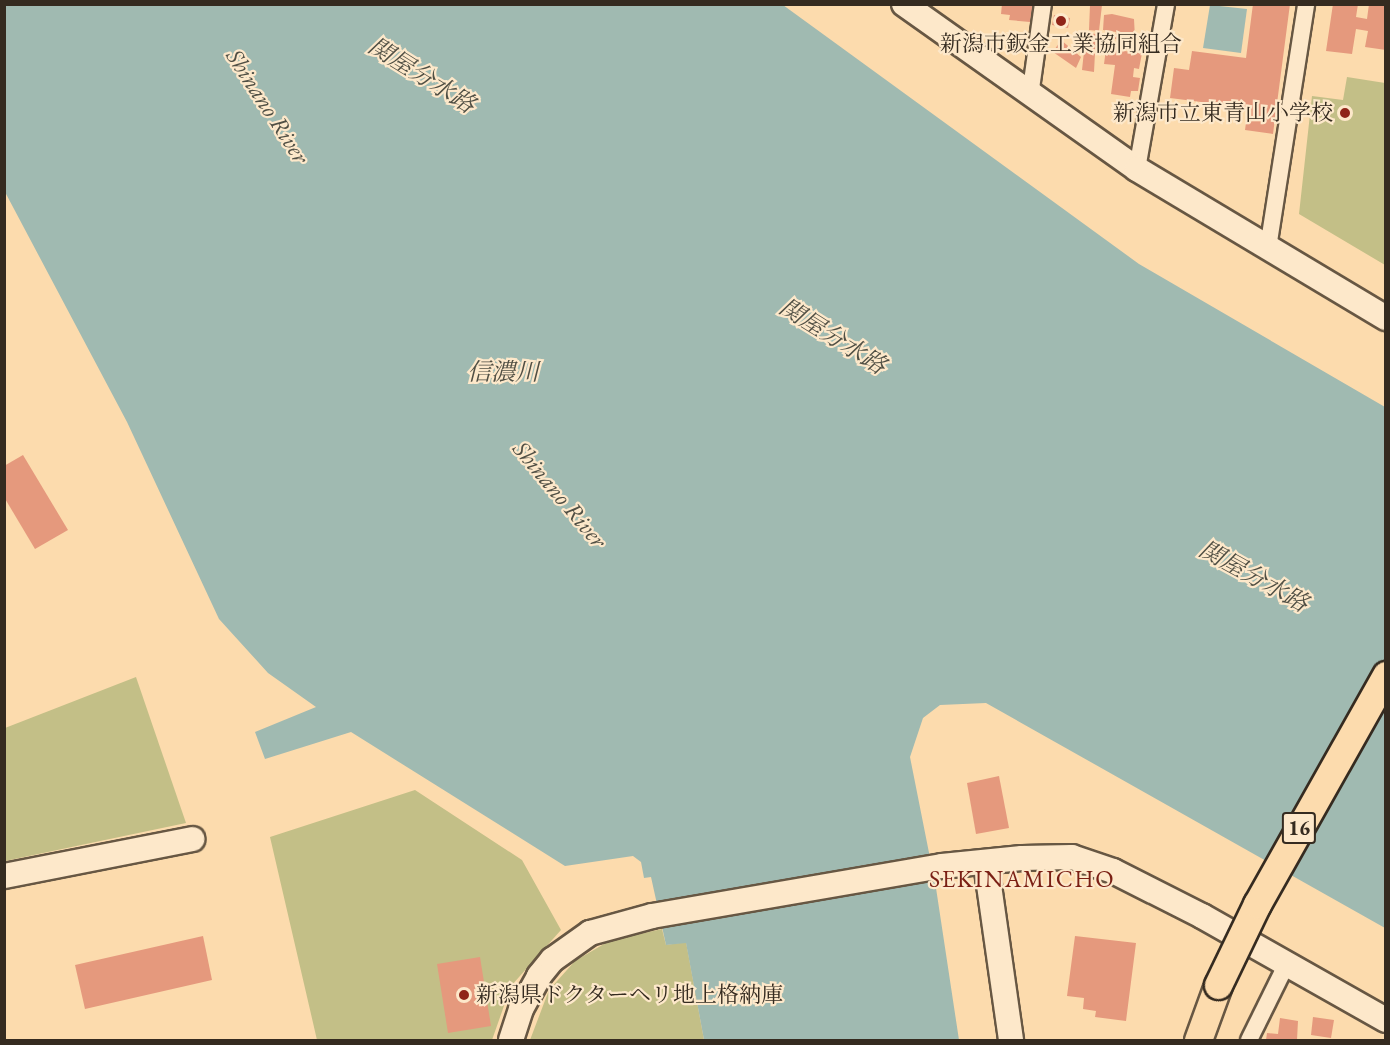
<!DOCTYPE html>
<meta charset="utf-8">
<style>
body{margin:0}
#map{position:relative;width:1390px;height:1045px;overflow:hidden;background:#fcdbad;font-family:"EB Garamond","Noto Serif JP",serif}
div>[style]{position:absolute}
.green>*{inset:0;background:#c3bf87}
.water>*{inset:0;background:#a0bab1}
.building>*{inset:0;background:#e5997d}
.roads{filter:drop-shadow(2px 0 #675743) drop-shadow(-2px 0 #675743) drop-shadow(0 2px #675743) drop-shadow(0 -2px #675743)}
.street>*{height:16px;margin:-8px;padding:0 8px;transform-origin:8px;border-radius:8px;background:#fde8ca}
.secondary>*{height:24px;margin:-12px;padding:0 12px;transform-origin:12px;border-radius:12px;background:#fde8ca}
.primary>*{height:27px;margin:-13.5px;padding:0 13.5px;transform-origin:13.5px;border-radius:13.5px;background:#fcdbad}
.bridges{filter:drop-shadow(2px 0 #352b20) drop-shadow(-2px 0 #352b20) drop-shadow(0 2px #352b20) drop-shadow(0 -2px #352b20)}
.primary-bridge>*{height:27px;margin:-13.5px;padding:0 13.5px;transform-origin:13.5px;border-radius:13.5px;background:#fcdbad}
.dots>*{width:16px;height:16px;translate:-50% -50%;box-sizing:border-box;border:3px solid #fde8ca;border-radius:50%}
span{translate:-50% -50%;white-space:nowrap;text-align:center;line-height:1.15;-webkit-text-stroke:4.5px #fde8ca;paint-order:stroke}
.shield-label span{padding:2px 4px;background:#fde8ca;border:2px solid;border-radius:4px;-webkit-text-stroke-width:0}
.shield-label{font-size:21px;color:#352b20;font-weight:700}
.poi-label{font-size:22px;color:#352b20}
.right{translate:-100% -50%;text-align:right}
.left{translate:0 -50%;text-align:left}
.water-label{font-size:24px;color:#504f44;font-style:italic}
.neighbourhood-label{font-size:24px;color:#7a1f14;letter-spacing:1.5px}
.frame{position:absolute;inset:0;border:6px solid #352b20;pointer-events:none}
</style>
<div id="map">
<div class="green">
<i style="clip-path:polygon(1347px 77px,1385px 83px,1385px 265px,1299px 214px,1312px 96px,1343px 100px)"></i>
<i style="clip-path:polygon(136px 677px,186px 823px,5px 861px,5px 728px)"></i>
<i style="clip-path:polygon(415px 790px,522px 860px,561px 930px,511px 986px,492px 1040px,317px 1040px,270px 837px)"></i>
<i style="clip-path:polygon(662px 929px,666px 945px,686px 942px,704px 1040px,530px 1040px,549px 990px,575px 961px,609px 941px)"></i>
</div>
<div class="water">
<i style="clip-path:polygon(4px 5px,783px 5px,1139px 264px,1385px 407px,1385px 928px,986px 703px,940px 705px,923px 718px,910px 757px,936px 888px,959px 1040px,704px 1040px,686px 943px,666px 945px,651px 877px,644px 878px,641px 862px,633px 856px,565px 866px,351px 732px,265px 759px,255px 732px,316px 707px,268px 673px,219px 619px,127px 422px,5px 192px)"></i>
<i style="clip-path:polygon(1210px 5px,1247px 9px,1241px 53px,1203px 48px)"></i>
</div>
<div class="building">
<i style="clip-path:polygon(1002px 4px,1033px 4px,1030px 22px,1009px 20px,1010px 15px,1001px 14px)"></i>
<i style="clip-path:polygon(1253px 4px,1290px 4px,1273px 134px,1245px 130px,1248px 108px,1170px 98px,1174px 68px,1189px 70px,1192px 51px,1246px 58px)"></i>
<i style="clip-path:polygon(1333px 4px,1358px 4px,1356px 17px,1367px 19px,1369px 4px,1386px 4px,1386px 50px,1365px 47px,1368px 31px,1356px 29px,1352px 54px,1326px 51px)"></i>
<i style="clip-path:polygon(1090px 5px,1102px 5px,1099px 31px,1089px 30px)"></i>
<i style="clip-path:polygon(1112px 14px,1134px 19px,1135px 38px,1115px 39px,1116px 32px,1103px 30px,1104px 15px)"></i>
<i style="clip-path:polygon(1054px 15px,1070px 18px,1068px 28px,1052px 25px)"></i>
<i style="clip-path:polygon(1078px 32px,1096px 34px,1094px 72px,1082px 70px,1085px 42px,1077px 41px)"></i>
<i style="clip-path:polygon(1061px 40px,1081px 57px,1076px 68px,1053px 52px)"></i>
<i style="clip-path:polygon(1106px 49px,1142px 53px,1139px 69px,1134px 68px,1133px 77px,1140px 78px,1138px 91px,1131px 91px,1130px 97px,1111px 94px,1115px 65px,1104px 64px)"></i>
<i style="clip-path:polygon(23px 455px,68px 530px,35px 549px,4px 497px,4px 466px)"></i>
<i style="clip-path:polygon(999px 776px,1009px 828px,976px 834px,967px 783px)"></i>
<i style="clip-path:polygon(203px 936px,212px 980px,85px 1009px,75px 965px)"></i>
<i style="clip-path:polygon(1075px 936px,1136px 943px,1126px 1021px,1095px 1017px,1096px 1011px,1083px 1009px,1084px 998px,1067px 996px)"></i>
<i style="clip-path:polygon(480px 957px,491px 1026px,448px 1033px,437px 964px)"></i>
<i style="clip-path:polygon(1313px 1017px,1334px 1020px,1331px 1038px,1311px 1035px)"></i>
<i style="clip-path:polygon(1280px 1018px,1298px 1021px,1297px 1040px,1266px 1040px,1267px 1033px,1278px 1034px)"></i>
</div>
<div class="roads">
<div class="street">
<i style="left:1030px;top:96px;width:93px;rotate:-82deg"></i>
<i style="left:1137px;top:169px;width:168px;rotate:-80deg"></i>
<i style="left:1268px;top:248px;width:247px;rotate:-81.1deg"></i>
<i style="left:1249px;top:1040px;width:86px;rotate:-63.7deg"></i>
</div>
<div class="secondary">
<i style="left:904px;top:4px;width:286px;rotate:35.3deg"></i>
<i style="left:1137px;top:169px;width:290px;rotate:30.9deg"></i>
<i style="left:986px;top:864px;width:178px;rotate:81.9deg"></i>
<i style="left:4px;top:876px;width:192px;rotate:-11.1deg"></i>
<i style="left:511px;top:1040px;width:33px;rotate:-72deg"></i>
<i style="left:521px;top:1009px;width:38px;rotate:-61deg"></i>
<i style="left:539px;top:976px;width:21px;rotate:-51deg"></i>
<i style="left:552px;top:960px;width:47px;rotate:-35.4deg"></i>
<i style="left:590px;top:933px;width:64px;rotate:-15.3deg"></i>
<i style="left:652px;top:916px;width:294px;rotate:-9.8deg"></i>
<i style="left:942px;top:866px;width:80px;rotate:-5.7deg"></i>
<i style="left:1022px;top:858px;width:50px;rotate:-1.1deg"></i>
<i style="left:1072px;top:857px;width:43px;rotate:18.9deg"></i>
<i style="left:1113px;top:871px;width:100px;rotate:26.8deg"></i>
<i style="left:1202px;top:916px;width:211px;rotate:29.5deg"></i>
</div>
<div class="primary">
<i style="left:1198px;top:1040px;width:59px;rotate:-70deg"></i>
</div>
</div>
<div class="bridges">
<div class="primary-bridge">
<i style="left:1218px;top:985px;width:90px;rotate:-64.3deg"></i>
<i style="left:1257px;top:904px;width:263px;rotate:-60.6deg"></i>
</div>
</div>
<div class="dots">
<i style="left:1061px;top:21px;background:#8f2418"></i>
<i style="left:1345px;top:113px;background:#8f2418"></i>
<i style="left:464px;top:995px;background:#8f2418"></i>
</div>
<div class="shield-label">
<span style="left:1299px;top:828px">16</span>
</div>
<div class="poi-label">
<span style="left:1061px;top:44px">新潟市鈑金工業協同組合</span>
<span class="right" style="left:1333px;top:113px">新潟市立東青山小学校</span>
<span class="left" style="left:476px;top:995px">新潟県ドクターヘリ地上格納庫</span>
</div>
<div class="water-label">
<span style="left:422px;top:75px;rotate:32deg">関屋分水路</span>
<span style="left:268px;top:106px;rotate:57deg">Shinano River</span>
<span style="left:833px;top:336px;rotate:32deg">関屋分水路</span>
<span style="left:503px;top:372px">信濃川</span>
<span style="left:560px;top:494px;rotate:50deg">Shinano River</span>
<span style="left:1254px;top:576px;rotate:29deg">関屋分水路</span>
</div>
<div class="neighbourhood-label">
<span style="left:1022px;top:879px">SEKINAMICHO</span>
</div>
<div class="frame"></div>
</div>
